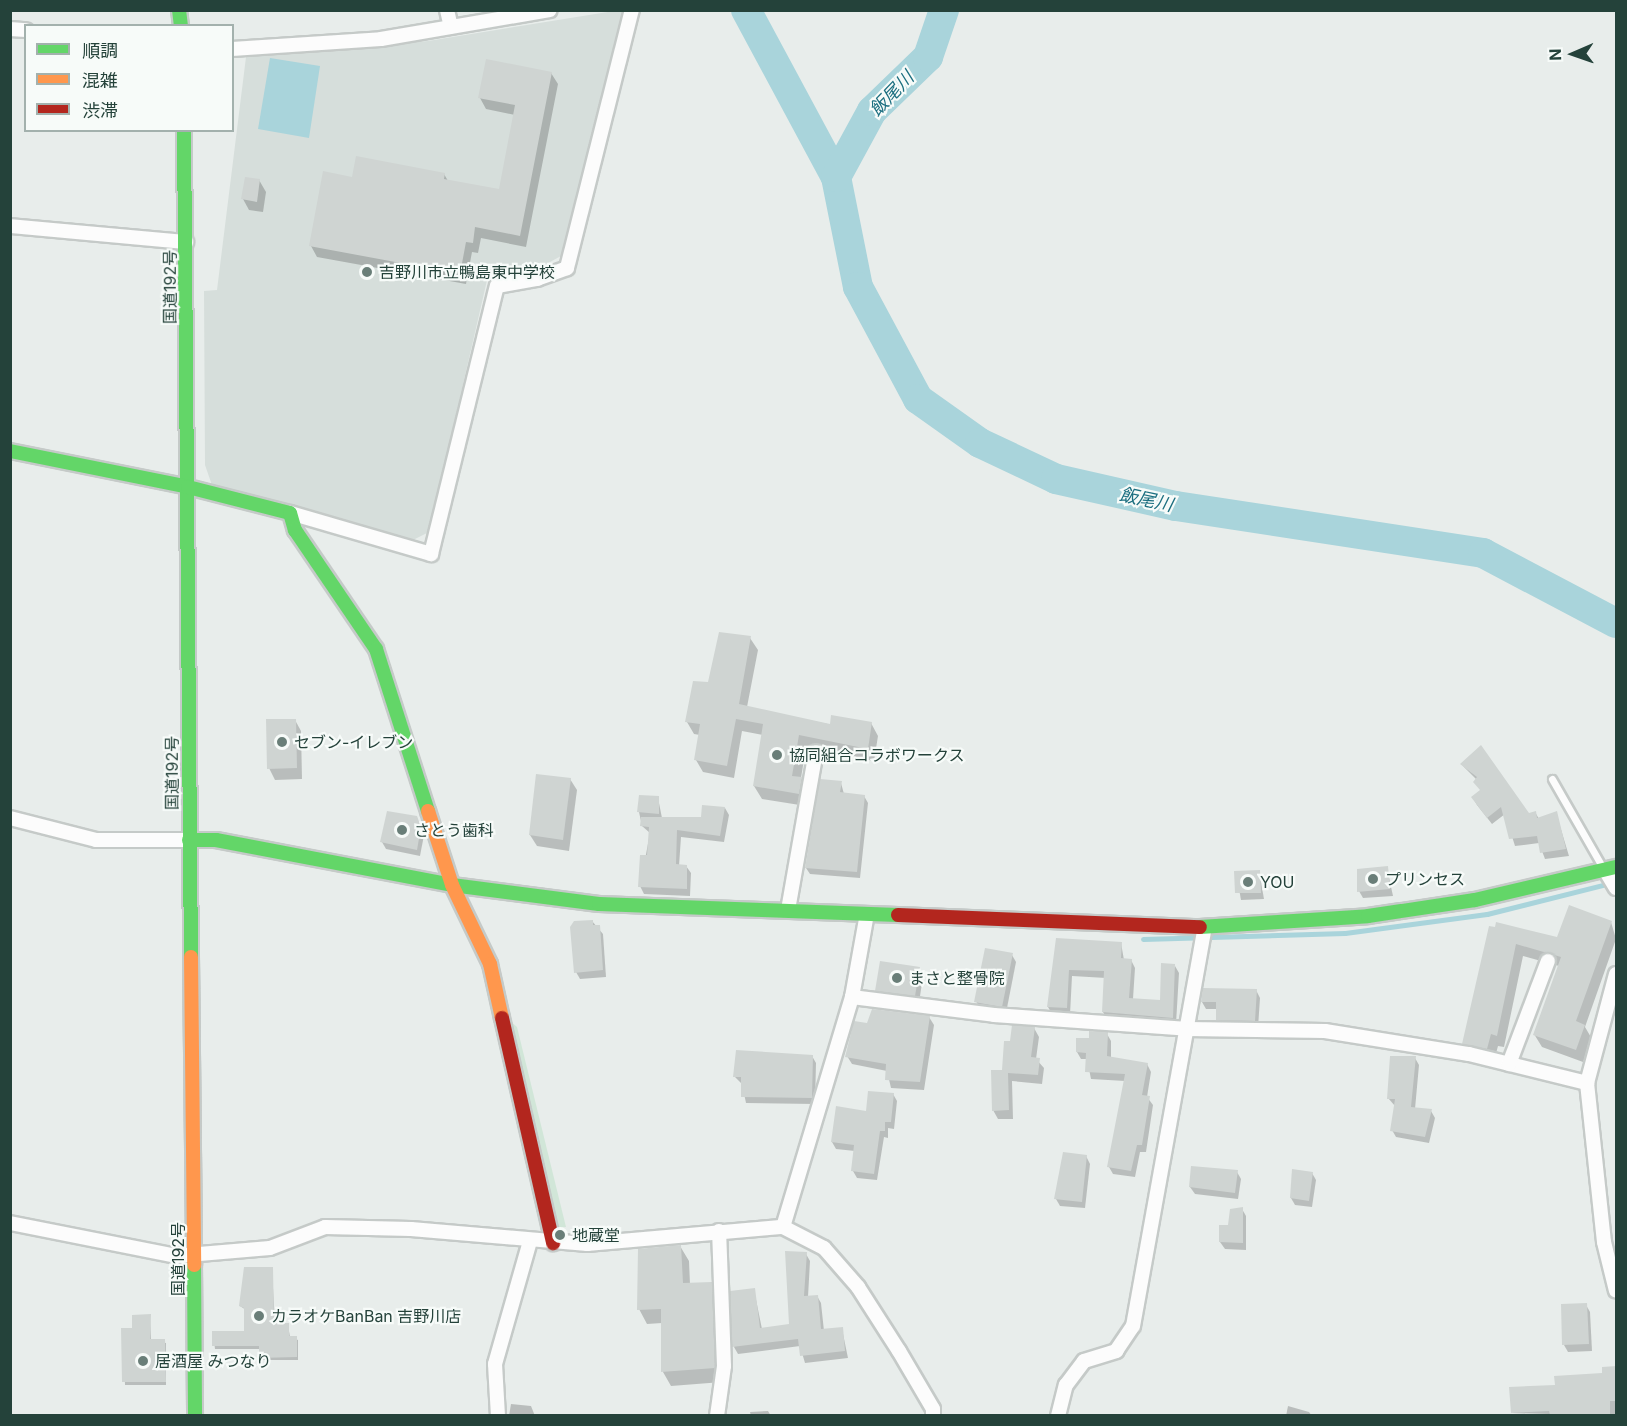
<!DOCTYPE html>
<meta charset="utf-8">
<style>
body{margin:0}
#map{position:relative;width:1627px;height:1426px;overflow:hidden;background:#e8edeb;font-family:Inter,"Noto Sans JP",sans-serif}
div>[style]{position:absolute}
.built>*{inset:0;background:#d6dedb}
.green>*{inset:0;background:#d1e6d8}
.water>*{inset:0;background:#a9d4db}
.shadow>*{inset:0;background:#0003}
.stream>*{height:5px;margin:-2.5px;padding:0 2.5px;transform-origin:2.5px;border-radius:2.5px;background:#a9d4db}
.river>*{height:30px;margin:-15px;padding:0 15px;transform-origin:15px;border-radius:15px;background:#a9d4db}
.building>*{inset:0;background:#cfd4d2}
.roads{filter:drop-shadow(2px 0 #c5cac8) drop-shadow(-2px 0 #c5cac8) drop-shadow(0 2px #c5cac8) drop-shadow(0 -2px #c5cac8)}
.lane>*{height:7px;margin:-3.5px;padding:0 3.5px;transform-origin:3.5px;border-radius:3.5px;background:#fcfcfc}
.street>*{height:14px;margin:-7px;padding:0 7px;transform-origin:7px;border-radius:7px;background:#fcfcfc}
.fast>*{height:14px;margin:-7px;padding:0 7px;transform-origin:7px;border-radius:7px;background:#63d668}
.slow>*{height:14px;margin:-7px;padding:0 7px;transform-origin:7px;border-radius:7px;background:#ff974d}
.jam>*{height:14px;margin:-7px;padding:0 7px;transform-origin:7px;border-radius:7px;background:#b3261e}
.dots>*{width:16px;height:16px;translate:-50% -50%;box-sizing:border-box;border:3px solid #f7fbf9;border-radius:50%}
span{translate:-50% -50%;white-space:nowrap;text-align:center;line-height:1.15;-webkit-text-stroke:4.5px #f7fbf9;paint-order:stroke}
.poi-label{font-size:16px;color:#24423a}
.left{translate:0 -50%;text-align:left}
.street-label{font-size:16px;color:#24423a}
.water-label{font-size:18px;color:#1c6f80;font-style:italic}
.frame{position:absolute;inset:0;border:12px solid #24423a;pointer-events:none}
.legend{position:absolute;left:24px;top:24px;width:210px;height:108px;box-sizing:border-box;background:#f7fbf9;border:2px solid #a3b1ad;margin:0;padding:8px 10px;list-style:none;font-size:18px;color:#24423a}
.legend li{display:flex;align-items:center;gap:12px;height:30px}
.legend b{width:30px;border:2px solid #a3b1ad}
.north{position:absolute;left:1543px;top:24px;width:60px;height:60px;-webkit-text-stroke:4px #f7fbf9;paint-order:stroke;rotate:268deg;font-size:16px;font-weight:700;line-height:24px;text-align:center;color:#24423a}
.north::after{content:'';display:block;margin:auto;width:21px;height:27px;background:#24423a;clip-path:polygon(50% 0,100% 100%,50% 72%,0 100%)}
</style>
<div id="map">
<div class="built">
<i style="clip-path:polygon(614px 11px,624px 11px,561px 256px,539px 268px,488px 276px,429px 532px,413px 540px,214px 491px,205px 465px,204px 291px,217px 290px,246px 57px,428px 41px)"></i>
</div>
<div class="green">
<i style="clip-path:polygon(509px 1020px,517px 1027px,566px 1227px,555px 1228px)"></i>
</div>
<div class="water">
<i style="clip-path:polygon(270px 58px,320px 66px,309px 138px,258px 129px)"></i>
</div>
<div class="shadow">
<i style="clip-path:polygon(551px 73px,558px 84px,526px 247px,481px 238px,478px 253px,472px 252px,466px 284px,317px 257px,311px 246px,353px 178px,444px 174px,448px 181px,500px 191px,515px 115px,486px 109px,480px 98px)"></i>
<i style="clip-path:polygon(259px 180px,266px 192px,263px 212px,249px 210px,243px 199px)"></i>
<i style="clip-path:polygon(750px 638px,758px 650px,747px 707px,832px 725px,871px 723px,878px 736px,874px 761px,806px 747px,801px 778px,809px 791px,806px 806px,762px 799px,754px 786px,763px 735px,742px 731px,734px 778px,703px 772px,696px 760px,700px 735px,694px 734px,687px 722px,709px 684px)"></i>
<i style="clip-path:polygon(295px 720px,301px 731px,302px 779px,275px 780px,269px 768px)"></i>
<i style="clip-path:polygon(1462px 765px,1528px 814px,1535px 812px,1539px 819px,1556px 813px,1569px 856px,1545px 859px,1539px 843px,1515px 846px,1505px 814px,1492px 824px,1477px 805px,1473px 798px,1481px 791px,1477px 780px)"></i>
<i style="clip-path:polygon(570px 779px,577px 790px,569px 851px,537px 846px,530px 835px)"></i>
<i style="clip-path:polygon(841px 783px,844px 794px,864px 796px,868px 803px,860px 878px,810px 874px,806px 868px)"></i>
<i style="clip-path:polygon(658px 798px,662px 818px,702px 819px,725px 808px,729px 815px,724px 842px,681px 837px,679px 866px,686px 866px,691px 873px,690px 896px,644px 894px,640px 886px,650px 833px,642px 826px,639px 812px)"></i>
<i style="clip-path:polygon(416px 818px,424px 835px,420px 856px,386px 849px,382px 842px)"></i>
<i style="clip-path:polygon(1387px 868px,1393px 896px,1363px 898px,1359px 891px)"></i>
<i style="clip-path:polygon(1259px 871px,1264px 899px,1241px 900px,1236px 872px)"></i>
<i style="clip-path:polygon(592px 921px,603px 934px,606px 977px,580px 979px,576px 972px)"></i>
<i style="clip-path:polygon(1611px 922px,1616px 939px,1585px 1027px,1592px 1039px,1583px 1062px,1542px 1047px,1534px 1034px,1559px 966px,1523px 956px,1504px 1047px,1498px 1046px,1494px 1061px,1471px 1056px,1463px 1044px,1491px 927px,1558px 939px)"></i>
<i style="clip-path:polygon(1058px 939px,1121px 943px,1124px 960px,1131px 960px,1135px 968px,1133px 999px,1161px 1001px,1175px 966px,1179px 973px,1176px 1024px,1107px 1019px,1103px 1012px,1106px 978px,1072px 976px,1070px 1015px,1052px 1014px,1048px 1007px)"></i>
<i style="clip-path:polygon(1012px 955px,1016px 962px,1006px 1013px,980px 1009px,976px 1001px)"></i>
<i style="clip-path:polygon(919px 969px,923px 976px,919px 1003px,880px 998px,876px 991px)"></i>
<i style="clip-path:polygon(1256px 990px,1260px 998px,1258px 1028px,1221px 1027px,1217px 1009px,1206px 1009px,1202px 1002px)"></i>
<i style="clip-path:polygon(929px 1017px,934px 1025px,924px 1090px,891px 1088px,887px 1071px,852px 1064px,847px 1056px,869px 1025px)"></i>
<i style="clip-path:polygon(1034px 1028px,1039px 1037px,1036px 1059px,1044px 1068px,1042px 1084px,1012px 1081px,1013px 1119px,998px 1119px,993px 1110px,1011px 1043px)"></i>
<i style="clip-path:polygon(1107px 1034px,1111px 1041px,1111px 1059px,1147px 1064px,1151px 1072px,1147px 1097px,1153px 1105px,1146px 1152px,1140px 1152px,1135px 1177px,1113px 1174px,1109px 1167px,1125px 1081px,1091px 1079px,1087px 1059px,1081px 1059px,1077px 1052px,1090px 1040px)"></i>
<i style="clip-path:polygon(737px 1052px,812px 1056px,816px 1063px,815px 1104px,746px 1103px,742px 1084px,735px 1077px)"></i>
<i style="clip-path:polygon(1415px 1058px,1419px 1065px,1415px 1109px,1431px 1111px,1435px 1118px,1429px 1143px,1396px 1137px,1392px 1130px,1395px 1106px,1388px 1098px)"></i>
<i style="clip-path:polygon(893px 1094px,897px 1101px,894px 1129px,888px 1128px,888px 1138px,884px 1137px,877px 1180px,857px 1178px,853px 1171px,855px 1151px,836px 1149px,832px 1142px)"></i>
<i style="clip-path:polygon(1086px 1156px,1090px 1164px,1085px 1208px,1060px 1206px,1056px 1199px)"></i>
<i style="clip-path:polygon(1237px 1172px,1241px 1179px,1238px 1199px,1195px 1194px,1190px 1187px)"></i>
<i style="clip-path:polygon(1312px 1173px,1316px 1180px,1312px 1207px,1295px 1205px,1291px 1198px)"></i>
<i style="clip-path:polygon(1242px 1209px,1246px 1216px,1246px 1250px,1225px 1249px,1220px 1242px)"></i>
<i style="clip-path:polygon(680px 1246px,689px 1261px,690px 1284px,711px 1283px,719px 1298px,722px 1382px,671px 1386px,663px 1372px,662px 1323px,647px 1324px,639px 1309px)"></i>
<i style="clip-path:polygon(806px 1254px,810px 1261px,808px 1297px,817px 1296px,821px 1303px,824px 1331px,842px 1329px,848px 1358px,805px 1363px,800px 1346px,738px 1354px,734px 1347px,754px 1290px,762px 1329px,790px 1325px)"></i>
<i style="clip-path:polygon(272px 1269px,275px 1325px,288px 1325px,290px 1337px,298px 1340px,298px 1360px,263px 1360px,261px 1349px,215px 1349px,213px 1333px,246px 1332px,246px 1310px,240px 1306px)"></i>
<i style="clip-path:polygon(1586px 1305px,1590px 1312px,1592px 1351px,1568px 1352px,1564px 1345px)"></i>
<i style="clip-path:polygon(150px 1316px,151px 1341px,166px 1343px,166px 1385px,125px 1385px,123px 1330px,134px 1330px)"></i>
<i style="clip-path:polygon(1616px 1367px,1615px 1416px,1512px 1413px,1556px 1386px,1604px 1375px)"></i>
<i style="clip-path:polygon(511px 1404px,531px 1406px,535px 1416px,509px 1416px)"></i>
<i style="clip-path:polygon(1288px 1406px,1309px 1412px,1312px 1416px,1286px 1416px)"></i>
<i style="clip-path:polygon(768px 1411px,771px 1416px,751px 1416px,750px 1412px)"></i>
</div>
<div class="stream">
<i style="left:1143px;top:939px;width:202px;rotate:-1.7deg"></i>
<i style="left:1345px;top:933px;width:143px;rotate:-7.6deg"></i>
<i style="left:1487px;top:914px;width:127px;rotate:-14.1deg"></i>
</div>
<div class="river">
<i style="left:746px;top:10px;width:190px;rotate:61.7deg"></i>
<i style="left:836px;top:177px;width:112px;rotate:78.7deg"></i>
<i style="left:858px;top:287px;width:127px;rotate:61.8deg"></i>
<i style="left:918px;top:399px;width:76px;rotate:35.4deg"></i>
<i style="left:980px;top:443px;width:84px;rotate:25.3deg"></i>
<i style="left:1056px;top:479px;width:123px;rotate:12.7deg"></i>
<i style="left:1176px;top:506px;width:311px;rotate:8.7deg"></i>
<i style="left:1483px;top:553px;width:150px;rotate:27.8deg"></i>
<i style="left:836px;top:177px;width:75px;rotate:-61.4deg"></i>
<i style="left:872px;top:111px;width:78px;rotate:-44deg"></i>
<i style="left:928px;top:57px;width:50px;rotate:-71.2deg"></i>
</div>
<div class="building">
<i style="clip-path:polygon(486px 59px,552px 72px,520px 236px,475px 227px,473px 243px,466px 242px,460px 274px,309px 246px,323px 171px,352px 177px,356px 156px,445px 173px,444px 179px,499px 189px,515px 105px,478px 98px)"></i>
<i style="clip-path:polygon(245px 177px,260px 179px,257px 202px,241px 199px)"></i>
<i style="clip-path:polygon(719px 632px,751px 636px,739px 704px,830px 724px,831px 715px,872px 722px,868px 749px,799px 735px,792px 776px,802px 777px,799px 794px,753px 786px,763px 724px,736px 719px,727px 766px,694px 760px,700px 724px,685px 722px,693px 681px,708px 682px)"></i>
<i style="clip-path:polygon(266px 719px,296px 719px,297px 768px,267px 769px)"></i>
<i style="clip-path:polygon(1481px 745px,1529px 813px,1536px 811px,1537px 818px,1557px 811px,1566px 849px,1540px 853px,1537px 836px,1509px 839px,1501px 807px,1487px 818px,1471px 797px,1480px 790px,1473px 782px,1477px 777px,1460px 764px)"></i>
<i style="clip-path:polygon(536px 774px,571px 778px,563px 840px,529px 835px)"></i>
<i style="clip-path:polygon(820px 779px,842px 781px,840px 792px,865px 795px,857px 872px,805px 868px)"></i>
<i style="clip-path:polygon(639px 795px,659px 796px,659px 814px,637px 812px)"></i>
<i style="clip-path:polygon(702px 805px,725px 807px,720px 836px,677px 830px,676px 864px,687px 865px,687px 889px,638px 887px,640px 855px,647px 855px,649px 827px,640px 826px,641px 817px,701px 817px)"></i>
<i style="clip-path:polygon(387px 811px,417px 816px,421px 827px,417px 850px,380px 842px)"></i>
<i style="clip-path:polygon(1388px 866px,1390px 889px,1357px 892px,1357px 869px)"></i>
<i style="clip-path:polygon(1260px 870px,1261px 893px,1235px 893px,1234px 871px)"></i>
<i style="clip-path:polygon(1569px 905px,1612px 921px,1576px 1021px,1585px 1025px,1576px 1050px,1533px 1035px,1561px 957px,1516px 944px,1497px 1036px,1491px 1034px,1487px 1049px,1462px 1044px,1489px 926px,1495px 927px,1496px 922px,1557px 937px)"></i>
<i style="clip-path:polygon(593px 920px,593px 925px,600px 925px,603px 970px,574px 973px,570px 927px,574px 921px)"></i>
<i style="clip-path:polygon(1056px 938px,1122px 942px,1121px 958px,1132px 959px,1129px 998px,1160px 1000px,1161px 963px,1175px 964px,1173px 1018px,1102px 1012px,1104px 971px,1069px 970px,1067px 1008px,1047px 1007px)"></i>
<i style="clip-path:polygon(985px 948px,1013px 953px,1002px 1007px,974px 1002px)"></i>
<i style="clip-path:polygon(880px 961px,920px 967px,915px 996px,875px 991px)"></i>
<i style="clip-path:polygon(1203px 988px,1257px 989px,1255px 1021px,1216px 1020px,1216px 1002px,1201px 1002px)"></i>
<i style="clip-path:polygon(872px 1009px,930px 1016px,920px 1082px,885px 1080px,886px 1064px,845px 1057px,854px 1021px,867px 1023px)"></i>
<i style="clip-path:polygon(1012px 1025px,1035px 1027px,1031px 1057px,1040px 1058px,1038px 1075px,1008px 1073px,1009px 1110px,992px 1111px,991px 1070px,1002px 1070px,1004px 1041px,1010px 1041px)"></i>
<i style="clip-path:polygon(1089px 1031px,1108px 1032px,1107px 1056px,1148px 1063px,1142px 1095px,1150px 1096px,1142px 1145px,1137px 1145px,1131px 1171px,1107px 1167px,1125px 1074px,1085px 1072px,1086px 1053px,1076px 1052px,1076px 1038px,1089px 1038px)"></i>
<i style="clip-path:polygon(736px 1050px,813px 1055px,812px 1098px,741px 1097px,741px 1077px,733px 1077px)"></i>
<i style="clip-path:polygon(1390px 1056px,1416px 1056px,1411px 1107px,1432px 1109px,1425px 1137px,1390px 1131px,1395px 1099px,1387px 1099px)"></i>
<i style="clip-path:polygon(868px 1091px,894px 1093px,891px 1122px,885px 1122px,885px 1131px,880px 1131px,874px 1174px,851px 1171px,854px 1145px,831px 1142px,836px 1106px,866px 1111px)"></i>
<i style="clip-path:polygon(1063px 1152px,1087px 1155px,1082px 1202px,1054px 1199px)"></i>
<i style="clip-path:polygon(1191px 1166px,1238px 1170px,1235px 1193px,1189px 1187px)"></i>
<i style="clip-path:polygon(1292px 1169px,1313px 1172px,1309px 1201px,1290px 1198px)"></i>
<i style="clip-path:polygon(1243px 1207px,1243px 1243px,1219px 1242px,1219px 1225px,1228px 1225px,1230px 1209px)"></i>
<i style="clip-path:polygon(681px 1245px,683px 1283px,712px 1282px,715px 1368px,661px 1372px,661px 1309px,637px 1310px,638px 1249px)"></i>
<i style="clip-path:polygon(785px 1251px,807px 1252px,804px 1296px,818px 1295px,821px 1329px,843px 1327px,845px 1351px,800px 1356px,798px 1339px,732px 1347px,730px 1291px,755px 1288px,760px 1328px,789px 1324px)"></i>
<i style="clip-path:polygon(244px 1267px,273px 1267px,274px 1323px,289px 1323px,289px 1336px,297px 1336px,297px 1357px,259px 1358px,259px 1346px,212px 1346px,212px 1331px,244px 1331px,244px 1308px,239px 1306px)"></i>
<i style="clip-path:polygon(1587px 1303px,1589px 1344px,1562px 1345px,1561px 1304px)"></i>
<i style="clip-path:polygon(151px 1314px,150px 1339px,165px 1339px,166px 1382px,122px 1382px,121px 1328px,132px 1328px,132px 1315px)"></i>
<i style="clip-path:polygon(1617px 1366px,1617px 1401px,1610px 1401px,1610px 1416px,1550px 1415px,1549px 1411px,1511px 1413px,1509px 1387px,1555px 1385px,1554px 1376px,1602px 1373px,1602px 1367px)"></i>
</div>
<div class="roads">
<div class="lane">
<i style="left:1552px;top:779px;width:103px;rotate:60.2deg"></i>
</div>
<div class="street">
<i style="left:447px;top:10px;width:17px;rotate:77deg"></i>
<i style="left:10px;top:29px;width:16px;rotate:4deg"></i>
<i style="left:232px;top:49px;width:149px;rotate:-3.8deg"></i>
<i style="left:381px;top:39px;width:171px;rotate:-9.7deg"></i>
<i style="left:10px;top:226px;width:177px;rotate:5.2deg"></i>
<i style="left:290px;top:513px;width:147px;rotate:16.2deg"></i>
<i style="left:431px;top:554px;width:276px;rotate:-76.2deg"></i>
<i style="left:497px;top:286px;width:41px;rotate:-9.9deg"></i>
<i style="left:537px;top:279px;width:32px;rotate:-20deg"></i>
<i style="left:567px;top:268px;width:266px;rotate:-75.9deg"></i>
<i style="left:10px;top:818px;width:89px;rotate:14.3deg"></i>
<i style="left:96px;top:840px;width:93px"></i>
<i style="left:1605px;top:870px;width:21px;rotate:59deg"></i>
<i style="left:788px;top:910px;width:160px;rotate:-80deg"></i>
<i style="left:1616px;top:974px;width:113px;rotate:104.9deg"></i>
<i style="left:1587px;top:1083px;width:160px;rotate:83.9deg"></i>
<i style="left:1604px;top:1242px;width:50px;rotate:76.2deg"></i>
<i style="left:852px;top:997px;width:143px;rotate:7.2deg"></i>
<i style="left:994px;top:1015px;width:194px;rotate:4.1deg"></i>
<i style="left:1187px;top:1029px;width:138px;rotate:0.8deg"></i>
<i style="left:1325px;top:1031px;width:146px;rotate:9.1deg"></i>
<i style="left:1469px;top:1054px;width:122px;rotate:13.8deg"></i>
<i style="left:1509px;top:1064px;width:110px;rotate:-69.3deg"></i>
<i style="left:10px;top:1223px;width:169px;rotate:11.2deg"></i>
<i style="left:176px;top:1256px;width:94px;rotate:-4.9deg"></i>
<i style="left:270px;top:1248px;width:59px;rotate:-20.9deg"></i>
<i style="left:325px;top:1227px;width:86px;rotate:1.3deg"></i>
<i style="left:411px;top:1229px;width:177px;rotate:4.9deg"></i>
<i style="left:587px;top:1244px;width:197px;rotate:-5deg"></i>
<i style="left:783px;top:1227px;width:46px;rotate:27.1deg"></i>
<i style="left:824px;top:1248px;width:52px;rotate:48.9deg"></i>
<i style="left:858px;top:1287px;width:76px;rotate:57.4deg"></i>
<i style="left:899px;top:1351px;width:67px;rotate:59.6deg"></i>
<i style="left:933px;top:1409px;width:7px;rotate:90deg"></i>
<i style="left:783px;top:1227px;width:240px;rotate:-73.3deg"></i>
<i style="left:852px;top:997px;width:84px;rotate:-79.8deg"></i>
<i style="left:498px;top:1416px;width:52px;rotate:-93.3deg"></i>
<i style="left:495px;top:1364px;width:128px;rotate:-74.1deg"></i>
<i style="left:717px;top:1416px;width:50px;rotate:-82deg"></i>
<i style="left:724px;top:1366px;width:135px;rotate:-92.1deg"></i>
<i style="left:1058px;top:1416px;width:32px;rotate:-76deg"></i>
<i style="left:1066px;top:1385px;width:30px;rotate:-53deg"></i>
<i style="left:1084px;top:1361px;width:34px;rotate:-17deg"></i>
<i style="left:1116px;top:1351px;width:30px;rotate:-56deg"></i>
<i style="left:1133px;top:1326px;width:405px;rotate:-79.8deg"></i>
</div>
<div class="fast">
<i style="left:179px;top:10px;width:16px;rotate:83deg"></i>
<i style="left:184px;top:130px;width:827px;rotate:89.52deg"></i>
<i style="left:10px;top:451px;width:182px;rotate:11.4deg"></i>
<i style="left:188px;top:487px;width:105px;rotate:14.3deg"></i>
<i style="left:290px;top:513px;width:18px;rotate:74deg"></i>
<i style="left:295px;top:530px;width:144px;rotate:55.8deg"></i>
<i style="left:376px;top:649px;width:170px;rotate:72.2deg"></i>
<i style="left:189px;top:840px;width:27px"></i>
<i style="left:216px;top:840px;width:240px;rotate:10.8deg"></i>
<i style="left:452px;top:885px;width:148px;rotate:7.4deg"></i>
<i style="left:599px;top:904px;width:299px;rotate:2.1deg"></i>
<i style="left:1200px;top:927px;width:168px;rotate:-3.7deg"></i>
<i style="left:1368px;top:916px;width:108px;rotate:-8.5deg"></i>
<i style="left:1475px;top:900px;width:145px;rotate:-13.2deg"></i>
<i style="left:194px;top:1265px;width:151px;rotate:89.6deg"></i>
</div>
<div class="slow">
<i style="left:428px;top:811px;width:78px;rotate:72deg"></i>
<i style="left:452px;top:885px;width:88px;rotate:64.3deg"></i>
<i style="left:490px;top:964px;width:55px;rotate:77.5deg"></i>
<i style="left:191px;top:957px;width:308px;rotate:89.4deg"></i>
</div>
<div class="jam">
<i style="left:898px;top:915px;width:302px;rotate:2.3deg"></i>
<i style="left:502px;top:1018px;width:231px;rotate:77.2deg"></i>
</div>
</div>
<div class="dots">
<i style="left:367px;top:272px;background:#697e78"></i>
<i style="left:282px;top:742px;background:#697e78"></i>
<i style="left:777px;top:755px;background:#697e78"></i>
<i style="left:402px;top:830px;background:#697e78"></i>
<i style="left:1373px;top:879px;background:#697e78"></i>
<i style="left:1248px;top:882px;background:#697e78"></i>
<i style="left:897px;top:978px;background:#697e78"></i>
<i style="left:560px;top:1235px;background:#697e78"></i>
<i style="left:259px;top:1316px;background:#697e78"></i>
<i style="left:143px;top:1361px;background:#697e78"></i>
</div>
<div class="poi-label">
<span class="left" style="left:379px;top:272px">吉野川市立鴨島東中学校</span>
<span class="left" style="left:294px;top:742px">セブン-イレブン</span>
<span class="left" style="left:789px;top:755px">協同組合コラボワークス</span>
<span class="left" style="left:414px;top:830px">さとう歯科</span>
<span class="left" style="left:1385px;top:879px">プリンセス</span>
<span class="left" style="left:1260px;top:882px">YOU</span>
<span class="left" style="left:909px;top:978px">まさと整骨院</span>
<span class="left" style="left:572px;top:1235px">地蔵堂</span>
<span class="left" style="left:271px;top:1316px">カラオケBanBan 吉野川店</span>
<span class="left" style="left:155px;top:1361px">居酒屋 みつなり</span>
</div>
<div class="street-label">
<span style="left:170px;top:287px;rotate:-90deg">国道192号</span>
<span style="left:172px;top:773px;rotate:-90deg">国道192号</span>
<span style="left:178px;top:1259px;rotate:-90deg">国道192号</span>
</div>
<div class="water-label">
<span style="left:892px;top:94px;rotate:-46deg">飯尾川</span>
<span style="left:1146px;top:500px;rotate:12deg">飯尾川</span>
</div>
<div class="frame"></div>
<ul class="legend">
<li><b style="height:8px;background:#63d668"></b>順調</li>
<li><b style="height:8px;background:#ff974d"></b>混雑</li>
<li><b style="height:8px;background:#b3261e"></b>渋滞</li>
</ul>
<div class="north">N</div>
</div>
